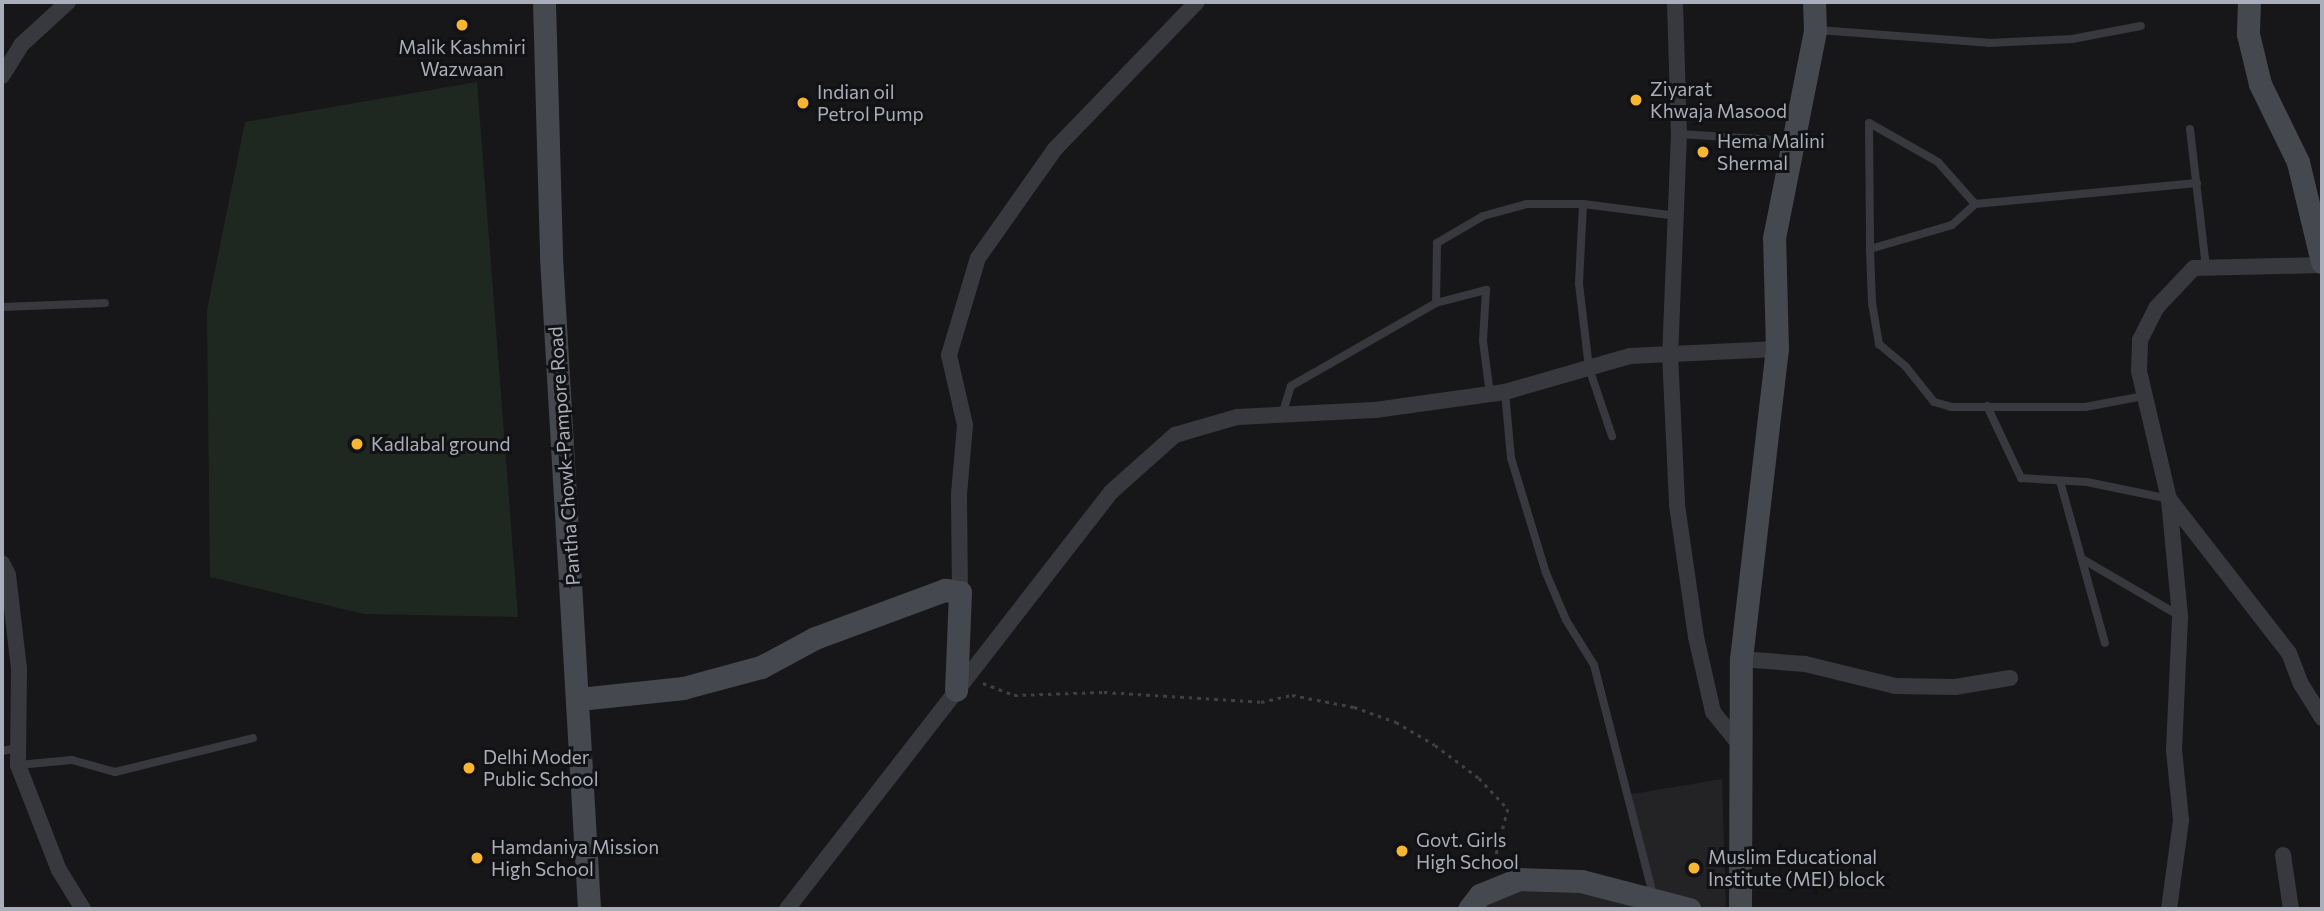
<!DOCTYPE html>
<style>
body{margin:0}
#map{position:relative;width:2324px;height:911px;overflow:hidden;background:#171719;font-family:Commissioner,sans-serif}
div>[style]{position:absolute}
.built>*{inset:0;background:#232326}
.green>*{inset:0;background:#1f2820}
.path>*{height:2.5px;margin-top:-1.25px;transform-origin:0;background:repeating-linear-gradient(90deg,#3e4046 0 3.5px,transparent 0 8.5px)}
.lane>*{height:8px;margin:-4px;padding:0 4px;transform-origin:4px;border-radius:4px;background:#38393f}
.street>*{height:16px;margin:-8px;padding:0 8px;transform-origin:8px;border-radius:8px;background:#38393f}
.secondary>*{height:23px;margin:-11.5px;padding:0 11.5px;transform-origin:11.5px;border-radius:11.5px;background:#46484f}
.dots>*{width:19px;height:19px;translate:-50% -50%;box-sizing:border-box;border:4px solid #121214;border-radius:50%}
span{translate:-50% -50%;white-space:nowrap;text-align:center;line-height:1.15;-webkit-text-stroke:6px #121214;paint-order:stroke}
.poi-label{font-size:19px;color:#a9aeba}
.left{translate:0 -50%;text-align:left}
.street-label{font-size:19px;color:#a9aeba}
.frame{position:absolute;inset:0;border:4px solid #a9aeba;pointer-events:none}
</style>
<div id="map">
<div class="built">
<i style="clip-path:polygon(1722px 779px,1726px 909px,1469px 909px,1519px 879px,1653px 897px,1626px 795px)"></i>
</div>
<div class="green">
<i style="clip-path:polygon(477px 82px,518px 617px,364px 614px,210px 577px,207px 310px,245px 122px)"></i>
</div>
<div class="path">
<i style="left:983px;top:683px;width:33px;rotate:21deg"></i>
<i style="left:1014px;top:695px;width:90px;rotate:-1.9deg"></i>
<i style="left:1104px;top:692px;width:157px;rotate:3.6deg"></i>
<i style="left:1261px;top:702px;width:32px;rotate:-13deg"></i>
<i style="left:1292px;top:695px;width:63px;rotate:11deg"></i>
<i style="left:1354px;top:707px;width:45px;rotate:19.7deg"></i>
<i style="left:1396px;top:722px;width:45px;rotate:30.5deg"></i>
<i style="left:1435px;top:745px;width:55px;rotate:36.9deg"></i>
<i style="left:1479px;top:778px;width:42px;rotate:46.9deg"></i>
<i style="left:1508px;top:809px;width:60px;rotate:104.5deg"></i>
</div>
<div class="lane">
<i style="left:1818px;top:30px;width:171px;rotate:4.3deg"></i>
<i style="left:1989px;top:43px;width:83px;rotate:-2.8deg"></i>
<i style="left:2072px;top:39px;width:70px;rotate:-10.7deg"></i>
<i style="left:2190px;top:129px;width:140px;rotate:83.4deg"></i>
<i style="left:1679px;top:134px;width:112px;rotate:3.6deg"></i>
<i style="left:1583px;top:204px;width:80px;rotate:92.9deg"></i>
<i style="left:1579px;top:284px;width:85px;rotate:83.2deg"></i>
<i style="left:1589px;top:368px;width:72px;rotate:71.3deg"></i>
<i style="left:1975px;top:204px;width:223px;rotate:-5.4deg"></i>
<i style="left:1870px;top:249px;width:85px;rotate:-16.3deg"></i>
<i style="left:1952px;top:225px;width:31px;rotate:-42deg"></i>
<i style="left:1975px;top:204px;width:56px;rotate:-131.4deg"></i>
<i style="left:1938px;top:162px;width:79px;rotate:-150.5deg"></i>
<i style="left:1869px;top:123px;width:126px;rotate:89.5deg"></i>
<i style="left:1870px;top:249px;width:54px;rotate:87.9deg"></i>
<i style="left:1872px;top:303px;width:42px;rotate:80.3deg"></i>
<i style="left:1879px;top:344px;width:35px;rotate:40deg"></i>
<i style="left:1906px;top:367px;width:45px;rotate:51.3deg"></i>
<i style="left:1934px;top:402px;width:18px;rotate:16deg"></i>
<i style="left:1951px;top:407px;width:134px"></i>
<i style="left:2085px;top:407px;width:60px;rotate:-10.6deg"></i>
<i style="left:1436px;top:303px;width:60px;rotate:-89deg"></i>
<i style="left:1437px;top:243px;width:53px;rotate:-30.4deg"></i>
<i style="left:1483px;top:216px;width:46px;rotate:-15.3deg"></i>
<i style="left:1527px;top:204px;width:56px"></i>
<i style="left:1583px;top:204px;width:95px;rotate:7.3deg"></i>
<i style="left:2px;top:307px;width:103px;rotate:-2.2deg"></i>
<i style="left:1505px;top:392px;width:66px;rotate:84.8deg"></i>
<i style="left:1511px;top:458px;width:120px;rotate:73.1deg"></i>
<i style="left:1546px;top:573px;width:51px;rotate:66.9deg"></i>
<i style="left:1566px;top:620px;width:53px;rotate:58.1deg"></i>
<i style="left:1594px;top:665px;width:237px;rotate:75.6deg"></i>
<i style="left:1987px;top:406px;width:80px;rotate:64.7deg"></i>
<i style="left:2021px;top:478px;width:66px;rotate:3.5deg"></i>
<i style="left:2087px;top:482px;width:84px;rotate:11.7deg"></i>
<i style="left:1282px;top:415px;width:30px;rotate:-73deg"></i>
<i style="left:1291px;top:386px;width:167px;rotate:-29.8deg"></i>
<i style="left:1436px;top:303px;width:52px;rotate:-14.6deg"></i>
<i style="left:1486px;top:290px;width:51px;rotate:93.4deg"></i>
<i style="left:1483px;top:341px;width:53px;rotate:82.5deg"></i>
<i style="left:2060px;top:481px;width:168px;rotate:74.5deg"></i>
<i style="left:2084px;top:560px;width:111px;rotate:30.3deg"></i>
<i style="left:2px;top:751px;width:16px;rotate:-11deg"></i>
<i style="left:18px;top:765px;width:54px;rotate:-5.3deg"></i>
<i style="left:72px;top:760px;width:45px;rotate:15.6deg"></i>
<i style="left:115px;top:772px;width:142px;rotate:-13.8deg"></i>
</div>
<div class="street">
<i style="left:1675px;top:2px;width:132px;rotate:88.3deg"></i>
<i style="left:1679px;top:134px;width:220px;rotate:92.3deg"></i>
<i style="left:1670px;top:354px;width:151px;rotate:87.3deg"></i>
<i style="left:1677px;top:505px;width:133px;rotate:81.8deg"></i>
<i style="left:1696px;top:637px;width:77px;rotate:77.2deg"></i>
<i style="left:1713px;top:712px;width:41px;rotate:50.9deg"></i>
<i style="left:2px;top:76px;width:36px;rotate:-58deg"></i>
<i style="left:21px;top:45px;width:64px;rotate:-42.5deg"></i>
<i style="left:2169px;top:499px;width:195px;rotate:52.1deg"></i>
<i style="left:2289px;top:653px;width:33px;rotate:69deg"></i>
<i style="left:2301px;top:684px;width:40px;rotate:58deg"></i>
<i style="left:2px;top:563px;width:13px;rotate:63deg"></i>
<i style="left:8px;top:575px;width:94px;rotate:83.3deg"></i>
<i style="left:19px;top:668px;width:97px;rotate:90.6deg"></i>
<i style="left:18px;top:765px;width:113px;rotate:68.7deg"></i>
<i style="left:59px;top:870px;width:46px;rotate:58.4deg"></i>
<i style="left:960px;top:592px;width:98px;rotate:-90.6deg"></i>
<i style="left:959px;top:494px;width:69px;rotate:-85deg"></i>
<i style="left:965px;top:425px;width:72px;rotate:-102.9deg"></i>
<i style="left:949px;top:355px;width:101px;rotate:-73.4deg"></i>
<i style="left:978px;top:258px;width:133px;rotate:-54.8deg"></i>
<i style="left:1055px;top:149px;width:204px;rotate:-46deg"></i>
<i style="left:1741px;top:659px;width:64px;rotate:4.5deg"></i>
<i style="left:1805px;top:664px;width:93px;rotate:13.7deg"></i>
<i style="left:1895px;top:686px;width:60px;rotate:1deg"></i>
<i style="left:1955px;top:687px;width:56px;rotate:-9.3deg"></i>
<i style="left:2283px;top:855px;width:55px;rotate:81.6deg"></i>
<i style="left:787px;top:909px;width:528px;rotate:-52.15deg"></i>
<i style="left:1111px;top:492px;width:86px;rotate:-41.7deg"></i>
<i style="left:1175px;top:435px;width:65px;rotate:-16.2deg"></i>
<i style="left:1237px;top:417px;width:138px;rotate:-2.9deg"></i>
<i style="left:1375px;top:410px;width:131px;rotate:-7.9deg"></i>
<i style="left:1505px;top:392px;width:130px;rotate:-16.1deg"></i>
<i style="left:1630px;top:356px;width:147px;rotate:-2.7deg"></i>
<i style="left:2169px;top:909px;width:90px;rotate:-82.3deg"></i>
<i style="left:2181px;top:820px;width:70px;rotate:-95.7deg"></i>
<i style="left:2174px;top:750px;width:134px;rotate:-87.4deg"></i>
<i style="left:2180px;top:616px;width:118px;rotate:-95.4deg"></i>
<i style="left:2169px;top:499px;width:131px;rotate:-103.2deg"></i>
<i style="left:2139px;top:371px;width:31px;rotate:-88deg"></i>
<i style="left:2140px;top:340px;width:36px;rotate:-63deg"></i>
<i style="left:2156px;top:308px;width:55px;rotate:-46.5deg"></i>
<i style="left:2194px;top:268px;width:128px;rotate:-1.3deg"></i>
</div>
<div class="secondary">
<i style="left:544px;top:2px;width:255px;rotate:88.4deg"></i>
<i style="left:551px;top:257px;width:653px;rotate:86.66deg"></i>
<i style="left:2249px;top:2px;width:32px;rotate:92deg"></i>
<i style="left:2248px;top:34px;width:51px;rotate:76.5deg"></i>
<i style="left:2260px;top:84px;width:87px;rotate:64deg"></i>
<i style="left:2298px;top:162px;width:103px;rotate:76.5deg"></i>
<i style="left:579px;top:699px;width:105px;rotate:-6deg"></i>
<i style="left:683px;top:688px;width:81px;rotate:-15.1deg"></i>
<i style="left:761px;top:667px;width:61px;rotate:-28.2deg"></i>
<i style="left:815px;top:638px;width:139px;rotate:-20.3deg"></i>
<i style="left:945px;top:590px;width:15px;rotate:8deg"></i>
<i style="left:960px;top:592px;width:98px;rotate:92.3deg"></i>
<i style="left:1469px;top:909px;width:18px;rotate:-52deg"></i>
<i style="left:1480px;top:895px;width:42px;rotate:-22.3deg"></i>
<i style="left:1519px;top:879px;width:62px;rotate:1.8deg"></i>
<i style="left:1581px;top:881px;width:112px;rotate:14.5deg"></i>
<i style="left:1740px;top:909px;width:250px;rotate:-89.8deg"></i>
<i style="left:1741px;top:659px;width:312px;rotate:-83.4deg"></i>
<i style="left:1777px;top:349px;width:111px;rotate:-91.5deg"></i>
<i style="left:1774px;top:238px;width:212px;rotate:-78.8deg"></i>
<i style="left:1815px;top:30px;width:28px;rotate:-92deg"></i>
</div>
<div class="dots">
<i style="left:462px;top:25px;background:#f7b532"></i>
<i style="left:1636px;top:100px;background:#f7b532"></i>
<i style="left:803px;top:103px;background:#f7b532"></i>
<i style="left:1703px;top:152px;background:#f7b532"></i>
<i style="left:357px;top:444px;background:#f7b532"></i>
<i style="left:469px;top:768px;background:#f7b532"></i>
<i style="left:1402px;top:851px;background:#f7b532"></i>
<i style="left:477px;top:858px;background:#f7b532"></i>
<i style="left:1694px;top:868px;background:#f7b532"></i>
</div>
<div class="poi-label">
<span style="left:462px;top:58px">Malik Kashmiri<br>Wazwaan</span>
<span class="left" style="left:1650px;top:100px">Ziyarat<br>Khwaja Masood</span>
<span class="left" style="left:817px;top:103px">Indian oil<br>Petrol Pump</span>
<span class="left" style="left:1717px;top:152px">Hema Malini<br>Shermal</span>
<span class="left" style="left:371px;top:444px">Kadlabal ground</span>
<span class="left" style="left:483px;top:768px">Delhi Moder<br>Public School</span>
<span class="left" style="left:1416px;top:851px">Govt. Girls<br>High School</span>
<span class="left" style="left:491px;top:858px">Hamdaniya Mission<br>High School</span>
<span class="left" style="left:1708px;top:868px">Muslim Educational<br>Institute (MEI) block</span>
</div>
<div class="street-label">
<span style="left:564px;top:456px;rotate:-94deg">Pantha Chowk-Pampore Road</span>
</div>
<div class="frame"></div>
</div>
